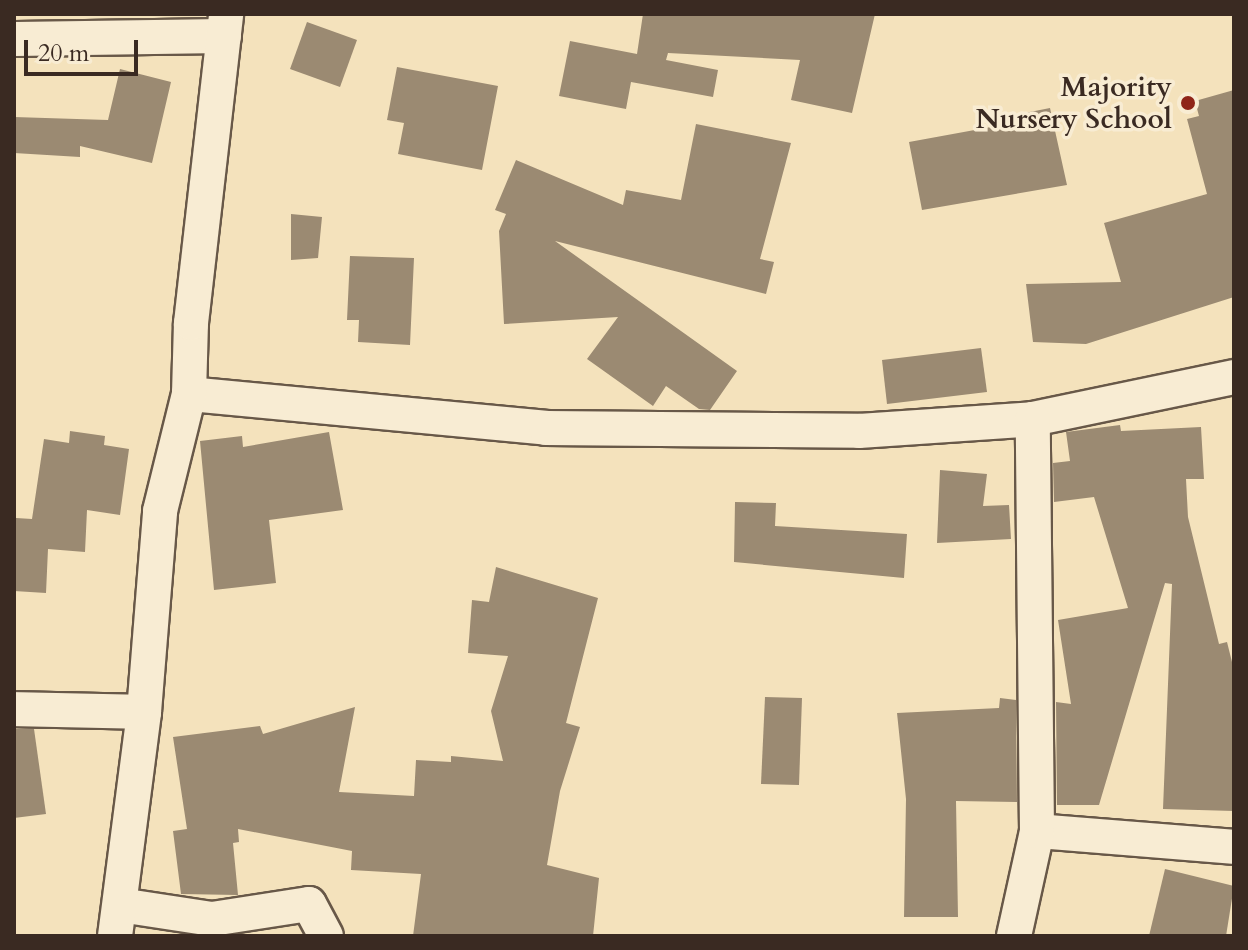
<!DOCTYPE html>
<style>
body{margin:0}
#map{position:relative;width:1248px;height:950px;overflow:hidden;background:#f4e2bc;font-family:Cardo,serif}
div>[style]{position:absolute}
.building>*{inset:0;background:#9b8a72}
.roads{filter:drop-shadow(2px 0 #685848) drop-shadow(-2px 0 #685848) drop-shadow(0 2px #685848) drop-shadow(0 -2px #685848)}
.minor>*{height:34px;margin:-17px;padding:0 17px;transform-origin:17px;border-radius:17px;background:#f8ecd3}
.dots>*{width:22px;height:22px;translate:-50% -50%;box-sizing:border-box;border:4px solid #f8ecd3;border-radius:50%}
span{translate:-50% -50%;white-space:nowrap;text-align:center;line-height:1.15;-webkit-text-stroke:7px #f8ecd3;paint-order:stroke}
.poi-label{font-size:28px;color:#3a2a22;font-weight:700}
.right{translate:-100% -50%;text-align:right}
.frame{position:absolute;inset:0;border:16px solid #3a2a22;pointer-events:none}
.scale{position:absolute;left:24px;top:40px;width:114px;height:36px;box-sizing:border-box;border:4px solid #3a2a22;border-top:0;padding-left:10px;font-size:24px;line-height:28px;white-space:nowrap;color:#3a2a22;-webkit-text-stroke:6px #f8ecd3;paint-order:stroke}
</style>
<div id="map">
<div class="building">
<i style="clip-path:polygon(643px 14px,875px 14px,852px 113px,791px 100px,800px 60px,668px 53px,666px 60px,718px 70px,713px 97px,631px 82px,626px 109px,559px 96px,570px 41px,637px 54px)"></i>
<i style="clip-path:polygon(307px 22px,357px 40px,340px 87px,290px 69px)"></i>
<i style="clip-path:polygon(397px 67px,498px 86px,482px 170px,398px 154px,404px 123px,387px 120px)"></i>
<i style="clip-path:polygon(120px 69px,171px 82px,152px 163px,80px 146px,80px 157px,14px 153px,14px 117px,108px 120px)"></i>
<i style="clip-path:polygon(1234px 90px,1234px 297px,1086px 344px,1033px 342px,1026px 284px,1121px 282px,1104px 223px,1207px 194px,1187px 119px,1199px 116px,1195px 101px)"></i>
<i style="clip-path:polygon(1050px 108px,1067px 185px,922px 210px,909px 142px,1002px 125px,1000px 118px)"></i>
<i style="clip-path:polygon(696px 124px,791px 143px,760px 259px,774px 262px,766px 294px,555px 241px,737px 371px,710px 410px,699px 409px,666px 386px,653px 406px,587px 359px,618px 317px,504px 324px,499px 231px,506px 214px,495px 210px,516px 160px,623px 205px,626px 190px,681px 200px)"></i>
<i style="clip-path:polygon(291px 214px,322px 217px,318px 258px,291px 260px)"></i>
<i style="clip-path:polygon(350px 256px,414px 258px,410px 345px,358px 342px,359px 320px,347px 320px)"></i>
<i style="clip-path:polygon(981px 348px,987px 392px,887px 404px,882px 360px)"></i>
<i style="clip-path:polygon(1120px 425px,1121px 431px,1201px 427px,1204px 479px,1186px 479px,1188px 517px,1219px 644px,1227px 642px,1234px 670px,1234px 811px,1163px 809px,1172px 584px,1165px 583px,1099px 805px,1057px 805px,1056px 702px,1071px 704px,1058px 620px,1128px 608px,1094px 497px,1054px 502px,1053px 463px,1070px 461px,1066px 432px)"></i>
<i style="clip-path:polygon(70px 431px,105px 436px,104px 445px,129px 449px,120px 515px,87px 510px,85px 552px,48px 549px,46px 593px,14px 591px,16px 518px,32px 519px,44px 439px,69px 443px)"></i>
<i style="clip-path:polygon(329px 432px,343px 510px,269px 520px,276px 583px,214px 590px,200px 441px,242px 436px,243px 447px)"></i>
<i style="clip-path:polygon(940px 470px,987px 474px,983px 506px,1009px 505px,1011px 539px,937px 543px)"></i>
<i style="clip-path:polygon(735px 502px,776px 503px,775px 526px,907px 534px,904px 578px,734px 562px)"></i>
<i style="clip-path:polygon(496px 567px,598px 598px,566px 723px,580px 727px,560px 791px,547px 865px,599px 878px,593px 936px,413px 936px,421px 874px,351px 870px,352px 851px,238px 829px,239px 842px,233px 843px,238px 895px,181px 894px,173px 831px,187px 829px,173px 737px,260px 726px,263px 734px,355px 707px,339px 792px,414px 796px,416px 760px,451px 762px,451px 756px,503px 761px,491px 711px,508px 656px,468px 653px,472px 600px,489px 602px)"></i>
<i style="clip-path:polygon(765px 697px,802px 698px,799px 785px,761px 784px)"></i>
<i style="clip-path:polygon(1000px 698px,1016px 700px,1017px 802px,956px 801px,958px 917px,904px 917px,906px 799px,897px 713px,999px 708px)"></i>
<i style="clip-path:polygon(14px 729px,34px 729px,46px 814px,14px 818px)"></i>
<i style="clip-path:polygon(1165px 869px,1234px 886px,1226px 936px,1149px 936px)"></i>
</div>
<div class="roads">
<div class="minor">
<i style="left:14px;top:39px;width:210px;rotate:-0.8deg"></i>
<i style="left:189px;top:394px;width:359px;rotate:5.4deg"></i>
<i style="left:546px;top:428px;width:313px;rotate:0.5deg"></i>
<i style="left:859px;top:431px;width:174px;rotate:-3.9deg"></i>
<i style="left:1033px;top:419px;width:205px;rotate:-11.8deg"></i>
<i style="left:14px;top:709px;width:130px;rotate:1.3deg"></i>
<i style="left:1037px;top:831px;width:198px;rotate:4.6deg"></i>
<i style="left:120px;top:905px;width:93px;rotate:8.7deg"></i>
<i style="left:212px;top:919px;width:98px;rotate:-8.8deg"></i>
<i style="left:309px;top:904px;width:36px;rotate:62deg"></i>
<i style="left:115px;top:936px;width:226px;rotate:-82.6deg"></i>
<i style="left:144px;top:712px;width:202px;rotate:-85.4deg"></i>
<i style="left:160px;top:511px;width:121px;rotate:-76.1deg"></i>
<i style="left:189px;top:394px;width:71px;rotate:-88.4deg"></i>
<i style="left:191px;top:323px;width:311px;rotate:-83.5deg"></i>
<i style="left:1014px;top:936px;width:107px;rotate:-77.6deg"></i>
<i style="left:1037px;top:831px;width:412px;rotate:-90.6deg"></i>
</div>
</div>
<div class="dots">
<i style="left:1188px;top:103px;background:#8f2418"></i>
</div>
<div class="poi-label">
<span class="right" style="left:1172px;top:103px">Majority<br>Nursery School</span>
</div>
<div class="frame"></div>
<div class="scale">20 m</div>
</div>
